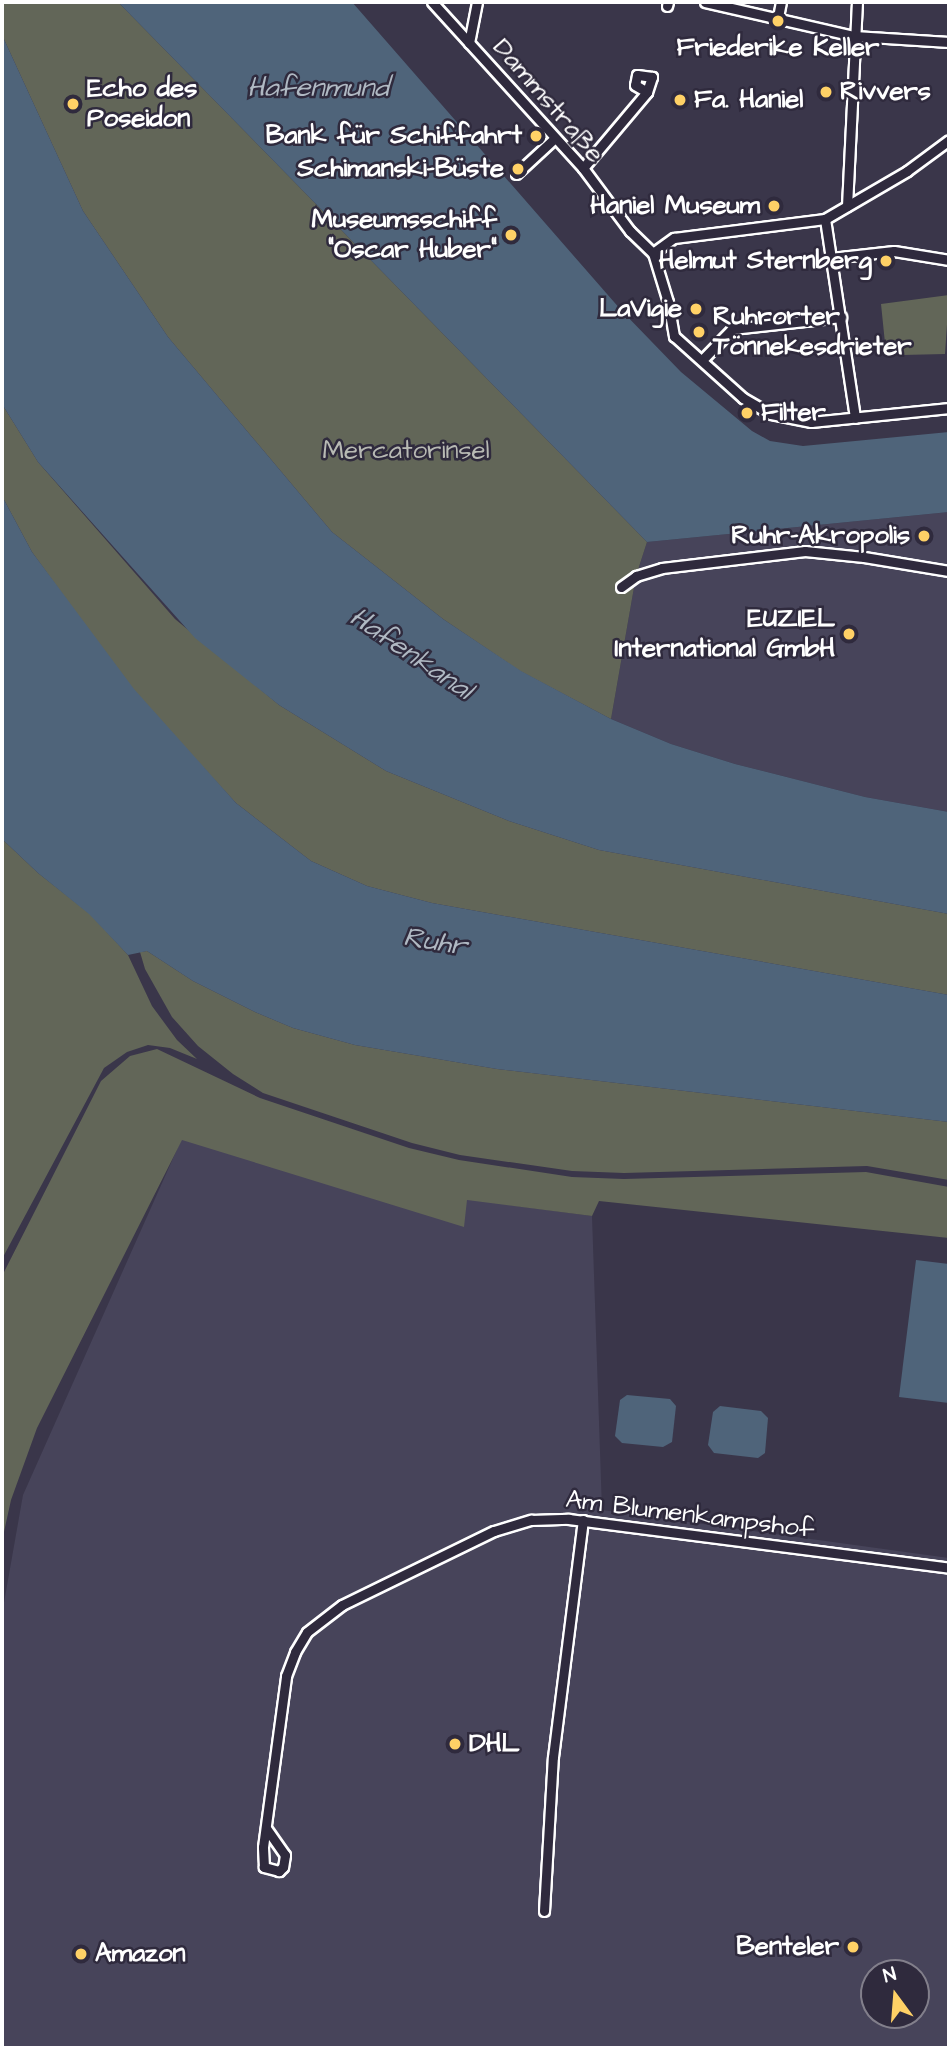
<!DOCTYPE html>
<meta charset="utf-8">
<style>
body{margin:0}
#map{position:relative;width:951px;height:2050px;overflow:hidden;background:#3a364a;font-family:"Architects Daughter",sans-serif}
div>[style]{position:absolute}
.built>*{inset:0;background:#47445a}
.green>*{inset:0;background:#626658}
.water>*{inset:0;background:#4f647a}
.roads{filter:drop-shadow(2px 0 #fff) drop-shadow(-2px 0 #fff) drop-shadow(0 2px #fff) drop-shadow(0 -2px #fff)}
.minor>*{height:9px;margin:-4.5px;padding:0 4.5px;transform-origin:4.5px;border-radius:4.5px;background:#2f2a3d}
.dots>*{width:19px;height:19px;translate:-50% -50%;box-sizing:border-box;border:4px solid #2f2a3d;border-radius:50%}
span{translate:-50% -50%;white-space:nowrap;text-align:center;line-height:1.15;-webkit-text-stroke:5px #2f2a3d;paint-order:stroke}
.poi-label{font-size:26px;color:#fff;font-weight:700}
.left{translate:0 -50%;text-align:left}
.right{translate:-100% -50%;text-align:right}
.street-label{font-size:26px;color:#fff}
.park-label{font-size:26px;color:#b8bab4}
.water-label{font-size:28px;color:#b0b9c3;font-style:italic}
.frame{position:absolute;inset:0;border:4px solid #fff;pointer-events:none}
.north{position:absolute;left:860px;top:1959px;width:70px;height:70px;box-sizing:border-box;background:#2f2a3d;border:2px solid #827f8b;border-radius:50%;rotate:344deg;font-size:19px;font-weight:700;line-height:28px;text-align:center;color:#fff}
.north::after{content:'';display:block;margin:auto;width:24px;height:32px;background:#ffd166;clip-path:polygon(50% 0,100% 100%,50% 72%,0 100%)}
</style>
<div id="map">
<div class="built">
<i style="clip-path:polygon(949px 512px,949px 812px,865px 797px,735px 764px,671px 744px,611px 719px,636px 576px,647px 542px)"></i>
<i style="clip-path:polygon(evenodd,191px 1118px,496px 1203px,592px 1216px,602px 1510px,949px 1558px,949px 2048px,3px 2048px,2px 1614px,23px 1495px,191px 1118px,874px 1973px,916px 1973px,916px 2015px,874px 2015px,874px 1973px)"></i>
</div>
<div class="green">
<i style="clip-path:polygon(2px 2px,118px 2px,647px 542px,636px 576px,611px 719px,520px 671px,443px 619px,332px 532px,168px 337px,83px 211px,2px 35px)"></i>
<i style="clip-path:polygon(949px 295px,945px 354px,902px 355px,900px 347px,893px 347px,886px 353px,881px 304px)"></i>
<i style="clip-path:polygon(2px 404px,38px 462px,175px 619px,279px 705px,386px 771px,509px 821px,599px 850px,949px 914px,949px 995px,432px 903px,367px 886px,311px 861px,236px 803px,131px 689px,32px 552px,2px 496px)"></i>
<i style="clip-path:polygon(2px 839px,38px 873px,90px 914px,128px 955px,152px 1006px,177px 1040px,197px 1059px,170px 1048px,148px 1045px,127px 1052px,104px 1068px,2px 1259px)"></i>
<i style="clip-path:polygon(147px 951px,193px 981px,255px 1012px,293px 1028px,355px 1045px,497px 1069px,949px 1122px,949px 1180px,867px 1166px,624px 1173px,572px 1171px,460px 1155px,412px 1143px,263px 1093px,233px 1074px,198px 1046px,172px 1017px,145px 969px,140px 952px)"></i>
<i style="clip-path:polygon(157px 1049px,260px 1098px,409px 1148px,459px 1160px,572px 1177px,624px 1179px,866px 1172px,949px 1187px,949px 1238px,599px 1201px,592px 1216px,467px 1200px,464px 1227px,182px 1140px,37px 1428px,11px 1500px,2px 1541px,2px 1276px,101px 1081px,130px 1056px)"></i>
</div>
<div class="water">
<i style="clip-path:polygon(118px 2px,352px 2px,621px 310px,681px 372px,752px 431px,770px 441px,803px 446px,949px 432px,949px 512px,647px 542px)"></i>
<i style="clip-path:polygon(2px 35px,83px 211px,168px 337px,332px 532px,443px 619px,521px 671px,611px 719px,671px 744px,735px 764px,865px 797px,949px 812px,949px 914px,599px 850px,509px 821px,386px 771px,279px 705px,195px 638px,38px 462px,2px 404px)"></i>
<i style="clip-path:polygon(2px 496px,32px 552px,134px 689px,236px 803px,311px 861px,367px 886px,432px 903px,949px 995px,949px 1122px,497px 1069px,355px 1045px,293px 1028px,255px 1012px,193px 981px,147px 951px,128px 955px,89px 914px,38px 873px,2px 839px)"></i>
<i style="clip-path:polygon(916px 1260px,949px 1264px,949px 1403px,899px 1397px)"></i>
<i style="clip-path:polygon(627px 1395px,670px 1399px,676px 1406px,672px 1442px,663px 1447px,622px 1443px,615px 1436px,620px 1400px)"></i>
<i style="clip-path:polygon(720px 1406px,761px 1411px,768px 1418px,765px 1453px,758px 1458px,714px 1453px,708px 1445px,713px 1412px)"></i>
</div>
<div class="roads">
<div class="minor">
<i style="left:432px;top:2px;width:224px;rotate:47.7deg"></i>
<i style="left:583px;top:168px;width:79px;rotate:53.3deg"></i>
<i style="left:630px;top:231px;width:32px;rotate:44deg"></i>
<i style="left:653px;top:253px;width:51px;rotate:73deg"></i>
<i style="left:668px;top:302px;width:35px;rotate:80deg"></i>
<i style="left:674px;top:336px;width:93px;rotate:41.9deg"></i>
<i style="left:743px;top:398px;width:32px;rotate:30deg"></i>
<i style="left:771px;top:414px;width:41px;rotate:11.3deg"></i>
<i style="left:811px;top:422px;width:139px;rotate:-5.8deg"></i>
<i style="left:705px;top:2px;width:153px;rotate:12.9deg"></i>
<i style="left:854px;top:36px;width:95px;rotate:3.6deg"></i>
<i style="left:667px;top:6px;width:4px;rotate:-76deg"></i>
<i style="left:778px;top:17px;width:15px;rotate:-79deg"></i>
<i style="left:469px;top:43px;width:42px;rotate:-79deg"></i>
<i style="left:583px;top:168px;width:99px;rotate:-49.9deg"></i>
<i style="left:647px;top:92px;width:16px;rotate:-72deg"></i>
<i style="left:652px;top:77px;width:15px;rotate:-172deg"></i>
<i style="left:637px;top:75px;width:10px;rotate:101deg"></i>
<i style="left:635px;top:85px;width:14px;rotate:30deg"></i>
<i style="left:516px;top:174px;width:53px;rotate:-42.7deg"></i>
<i style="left:847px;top:206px;width:204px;rotate:-87.2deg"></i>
<i style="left:825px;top:219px;width:201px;rotate:81.4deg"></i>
<i style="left:653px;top:253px;width:26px;rotate:-36deg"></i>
<i style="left:674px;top:238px;width:152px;rotate:-7.2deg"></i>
<i style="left:825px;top:219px;width:95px;rotate:-30.3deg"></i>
<i style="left:907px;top:171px;width:52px;rotate:-36.4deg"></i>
<i style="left:831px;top:258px;width:63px;rotate:-6.3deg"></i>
<i style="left:894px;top:251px;width:56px;rotate:9.3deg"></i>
<i style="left:702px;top:360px;width:43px;rotate:-45.9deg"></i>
<i style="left:732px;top:329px;width:110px;rotate:-6.3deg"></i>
<i style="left:621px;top:587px;width:19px;rotate:-36deg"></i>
<i style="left:636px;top:576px;width:27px;rotate:-17deg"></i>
<i style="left:662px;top:568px;width:144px;rotate:-6.8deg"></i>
<i style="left:805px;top:551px;width:59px;rotate:5.8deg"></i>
<i style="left:864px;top:557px;width:86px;rotate:9.4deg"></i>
<i style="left:266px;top:1828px;width:33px;rotate:55deg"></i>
<i style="left:285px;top:1855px;width:12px;rotate:99deg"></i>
<i style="left:283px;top:1867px;width:6px;rotate:135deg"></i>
<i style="left:279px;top:1871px;width:16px;rotate:-165deg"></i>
<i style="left:264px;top:1867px;width:20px;rotate:-93deg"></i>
<i style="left:263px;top:1847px;width:173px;rotate:-82.3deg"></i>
<i style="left:286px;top:1676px;width:26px;rotate:-69deg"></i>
<i style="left:295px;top:1652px;width:23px;rotate:-59deg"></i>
<i style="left:307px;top:1632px;width:44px;rotate:-37.6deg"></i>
<i style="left:342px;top:1605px;width:169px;rotate:-26deg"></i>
<i style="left:494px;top:1531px;width:39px;rotate:-17deg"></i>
<i style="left:531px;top:1520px;width:38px;rotate:-2deg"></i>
<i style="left:569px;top:1519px;width:383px;rotate:7.3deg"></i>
<i style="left:544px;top:1911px;width:154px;rotate:-86.7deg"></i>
<i style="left:553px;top:1757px;width:239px;rotate:-82.8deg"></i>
</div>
</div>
<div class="dots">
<i style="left:778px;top:21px;background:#ffd166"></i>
<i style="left:826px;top:92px;background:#ffd166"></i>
<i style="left:680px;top:100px;background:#ffd166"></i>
<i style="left:73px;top:104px;background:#ffd166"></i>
<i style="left:536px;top:136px;background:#ffd166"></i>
<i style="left:518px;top:169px;background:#ffd166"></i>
<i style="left:774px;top:206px;background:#ffd166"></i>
<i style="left:511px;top:235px;background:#ffd166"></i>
<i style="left:886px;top:261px;background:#ffd166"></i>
<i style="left:696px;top:309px;background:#ffd166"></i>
<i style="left:699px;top:332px;background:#ffd166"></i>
<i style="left:747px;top:413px;background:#ffd166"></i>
<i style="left:924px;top:536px;background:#ffd166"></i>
<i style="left:849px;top:634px;background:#ffd166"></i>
<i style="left:455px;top:1744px;background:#ffd166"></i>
<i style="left:853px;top:1947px;background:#ffd166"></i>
<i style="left:81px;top:1954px;background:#ffd166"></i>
</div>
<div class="poi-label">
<span style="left:778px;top:48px">Friederike Keller</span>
<span class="left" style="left:87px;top:104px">Echo des<br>Poseidon</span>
<span class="left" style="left:840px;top:92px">Rivvers</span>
<span class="left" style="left:694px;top:100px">Fa. Haniel</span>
<span class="right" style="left:522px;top:136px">Bank für Schiffahrt</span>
<span class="right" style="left:504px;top:169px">Schimanski-Büste</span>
<span class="right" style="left:760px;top:206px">Haniel Museum</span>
<span class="right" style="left:497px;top:235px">Museumsschiff<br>"Oscar Huber"</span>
<span class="right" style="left:872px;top:261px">Helmut Sternberg</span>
<span class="right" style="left:682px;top:309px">LaVigie</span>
<span class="left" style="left:713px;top:332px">Ruhrorter<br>Tönnekesdrieter</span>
<span class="left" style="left:761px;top:413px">Filter</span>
<span class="right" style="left:910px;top:536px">Ruhr-Akropolis</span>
<span class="right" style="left:835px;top:634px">EUZIEL<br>International GmbH</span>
<span class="left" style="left:469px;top:1744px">DHL</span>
<span class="right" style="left:839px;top:1947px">Benteler</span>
<span class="left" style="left:95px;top:1954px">Amazon</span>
</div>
<div class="street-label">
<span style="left:548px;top:101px;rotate:49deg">Dammstraße</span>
<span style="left:690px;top:1515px;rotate:7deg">Am Blumenkampshof</span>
</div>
<div class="park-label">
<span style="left:406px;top:451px">Mercatorinsel</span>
</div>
<div class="water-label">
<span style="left:318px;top:88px">Hafenmund</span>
<span style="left:411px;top:654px;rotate:34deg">Hafenkanal</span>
<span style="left:435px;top:942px;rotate:9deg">Ruhr</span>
</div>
<div class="frame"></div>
<div class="north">N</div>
</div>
